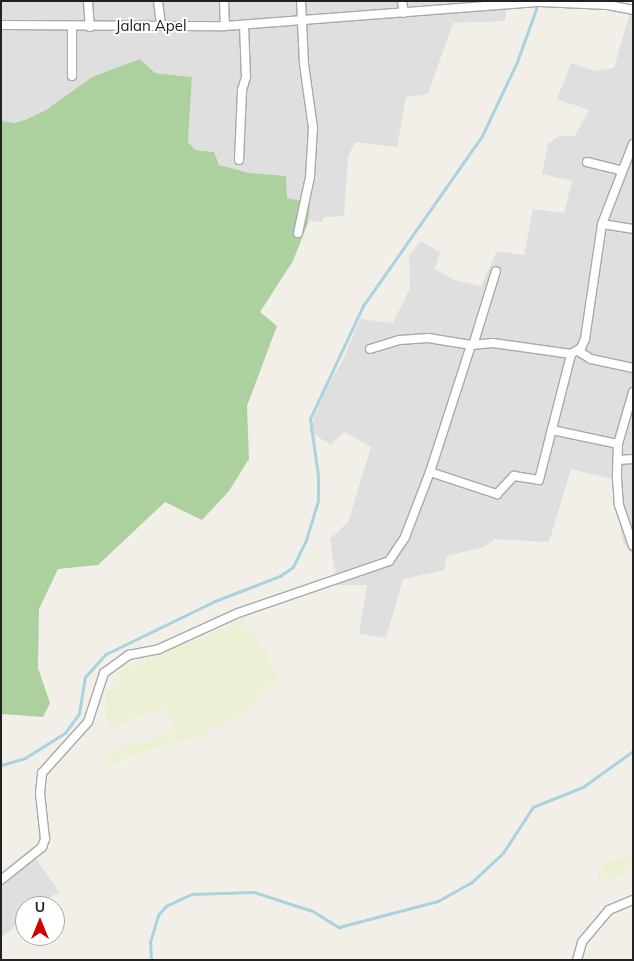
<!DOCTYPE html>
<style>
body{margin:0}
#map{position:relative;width:634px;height:961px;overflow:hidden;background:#f2efe9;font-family:Mulish,sans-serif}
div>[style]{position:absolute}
.residential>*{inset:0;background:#e0dfdf}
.farmland>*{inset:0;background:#eef0d5}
.forest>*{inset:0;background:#add19e}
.stream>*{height:2.5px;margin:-1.25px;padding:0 1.25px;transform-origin:1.25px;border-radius:1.25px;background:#aad3df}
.roads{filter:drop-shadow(1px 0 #a9a9a9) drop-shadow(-1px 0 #a9a9a9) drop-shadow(0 1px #a9a9a9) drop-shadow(0 -1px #a9a9a9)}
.minor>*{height:8px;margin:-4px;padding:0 4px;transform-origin:4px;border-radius:4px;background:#fff}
span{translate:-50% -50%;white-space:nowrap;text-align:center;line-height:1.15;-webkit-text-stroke:4px #fff;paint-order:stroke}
.street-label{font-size:15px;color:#222}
.frame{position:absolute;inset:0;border:2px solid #222;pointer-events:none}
.north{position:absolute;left:15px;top:896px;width:50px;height:50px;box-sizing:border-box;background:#fff;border:1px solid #a7a7a7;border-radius:50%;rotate:0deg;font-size:14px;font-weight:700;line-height:20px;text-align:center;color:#222}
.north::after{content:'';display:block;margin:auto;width:18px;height:22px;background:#d40000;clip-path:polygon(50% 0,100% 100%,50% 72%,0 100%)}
</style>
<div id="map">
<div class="residential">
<i style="clip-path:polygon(1px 1px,507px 1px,505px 21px,453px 23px,428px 94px,406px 97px,397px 147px,355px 142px,348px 157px,344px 216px,324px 217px,321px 222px,308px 220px,310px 203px,287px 198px,286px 176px,250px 173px,219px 165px,213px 152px,195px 150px,188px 142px,192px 77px,155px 73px,140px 59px,92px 77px,46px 110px,27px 119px,15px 123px,1px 121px)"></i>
<i style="clip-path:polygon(633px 1px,633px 555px,623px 542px,612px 479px,571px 469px,549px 542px,495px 539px,484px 547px,447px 556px,444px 570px,403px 579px,386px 638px,359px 634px,367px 585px,337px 585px,330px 539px,348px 522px,371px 447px,344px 432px,331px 445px,309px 431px,327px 387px,344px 358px,360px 319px,393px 323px,410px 288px,409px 255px,421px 241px,440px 252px,435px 269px,454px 280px,481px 286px,497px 251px,524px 255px,533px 209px,564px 213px,572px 181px,542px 174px,548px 144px,559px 136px,575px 136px,589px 110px,557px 99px,571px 63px,595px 71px,614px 68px)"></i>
<i style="clip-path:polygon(32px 853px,59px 892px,37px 906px,25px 906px,25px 918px,2px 937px,1px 875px)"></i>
</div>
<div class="farmland">
<i style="clip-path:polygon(242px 618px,281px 678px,241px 714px,218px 727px,198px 737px,134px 755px,107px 770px,101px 762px,115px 750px,131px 743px,149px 743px,174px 726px,165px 707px,111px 728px,104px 711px,108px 690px,122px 668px,171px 648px,202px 639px)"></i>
<i style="clip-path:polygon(633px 853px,633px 870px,608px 881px,598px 878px,603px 863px)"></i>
</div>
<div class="forest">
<i style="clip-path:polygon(140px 59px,155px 73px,192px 77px,188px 142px,195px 150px,214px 152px,219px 165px,250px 173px,286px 176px,287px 198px,310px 203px,308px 223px,293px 261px,260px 312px,277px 326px,247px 406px,249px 459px,229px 491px,202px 520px,165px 502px,98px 565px,58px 569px,39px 609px,38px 668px,50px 703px,43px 717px,1px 714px,1px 121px,15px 123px,27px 119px,46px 110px,92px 77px)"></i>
</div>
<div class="stream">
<i style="left:1px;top:765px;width:25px;rotate:-16deg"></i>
<i style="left:25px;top:758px;width:47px;rotate:-32deg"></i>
<i style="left:65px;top:733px;width:24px;rotate:-54deg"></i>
<i style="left:79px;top:714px;width:37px;rotate:-81deg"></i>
<i style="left:85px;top:677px;width:31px;rotate:-48deg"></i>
<i style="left:106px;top:654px;width:121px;rotate:-25.9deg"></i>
<i style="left:215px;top:601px;width:70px;rotate:-21deg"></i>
<i style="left:280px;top:576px;width:16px;rotate:-35deg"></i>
<i style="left:293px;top:567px;width:30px;rotate:-64deg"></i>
<i style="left:306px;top:540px;width:41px;rotate:-72.9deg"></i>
<i style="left:318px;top:501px;width:25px;rotate:-90deg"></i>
<i style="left:318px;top:476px;width:58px;rotate:-98deg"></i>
<i style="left:310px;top:419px;width:125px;rotate:-64.9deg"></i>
<i style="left:363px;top:306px;width:208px;rotate:-55deg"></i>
<i style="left:482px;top:136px;width:82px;rotate:-64.7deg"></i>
<i style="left:517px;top:62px;width:62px;rotate:-70.1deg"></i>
<i style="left:151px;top:960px;width:18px;rotate:-93deg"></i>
<i style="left:150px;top:942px;width:28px;rotate:-73deg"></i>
<i style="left:158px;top:915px;width:12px;rotate:-48deg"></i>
<i style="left:166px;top:906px;width:29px;rotate:-25deg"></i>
<i style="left:192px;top:894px;width:62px;rotate:-1.8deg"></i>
<i style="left:254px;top:892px;width:62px;rotate:17.9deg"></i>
<i style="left:313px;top:911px;width:31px;rotate:32deg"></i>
<i style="left:339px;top:927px;width:102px;rotate:-14.7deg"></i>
<i style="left:438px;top:901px;width:38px;rotate:-29deg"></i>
<i style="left:471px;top:883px;width:44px;rotate:-43.2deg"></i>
<i style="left:503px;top:853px;width:55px;rotate:-56.9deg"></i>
<i style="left:533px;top:807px;width:54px;rotate:-21.8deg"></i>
<i style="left:583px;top:787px;width:62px;rotate:-35.8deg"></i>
</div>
<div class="roads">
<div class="minor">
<i style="left:88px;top:1px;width:26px;rotate:86deg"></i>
<i style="left:158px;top:1px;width:25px;rotate:83deg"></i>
<i style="left:224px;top:1px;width:25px;rotate:88deg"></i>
<i style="left:402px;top:1px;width:12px;rotate:81deg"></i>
<i style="left:1px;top:25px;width:224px;rotate:0.3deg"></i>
<i style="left:225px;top:26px;width:316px;rotate:-4.4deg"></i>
<i style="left:540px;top:2px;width:68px;rotate:2.5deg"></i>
<i style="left:608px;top:5px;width:25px;rotate:11deg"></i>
<i style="left:72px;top:26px;width:50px;rotate:90deg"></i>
<i style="left:239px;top:160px;width:70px;rotate:-87.5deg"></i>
<i style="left:242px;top:90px;width:14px;rotate:-73deg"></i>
<i style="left:246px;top:77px;width:52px;rotate:-92.2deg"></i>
<i style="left:587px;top:162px;width:36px;rotate:14deg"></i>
<i style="left:602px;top:224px;width:31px;rotate:9deg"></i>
<i style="left:298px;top:233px;width:57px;rotate:-77.9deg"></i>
<i style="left:310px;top:177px;width:49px;rotate:-86.5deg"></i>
<i style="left:313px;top:128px;width:65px;rotate:-98deg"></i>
<i style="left:304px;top:64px;width:63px;rotate:-92.7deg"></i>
<i style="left:474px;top:342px;width:74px;rotate:-72.8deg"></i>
<i style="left:370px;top:349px;width:31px;rotate:-17deg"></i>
<i style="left:400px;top:340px;width:28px;rotate:-4deg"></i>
<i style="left:428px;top:338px;width:44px;rotate:9.2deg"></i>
<i style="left:578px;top:351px;width:15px;rotate:32deg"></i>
<i style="left:591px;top:359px;width:43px;rotate:12.1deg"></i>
<i style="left:633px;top:392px;width:54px;rotate:106.1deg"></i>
<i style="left:618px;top:444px;width:34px;rotate:92deg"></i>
<i style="left:617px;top:478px;width:27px;rotate:86deg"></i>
<i style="left:619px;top:505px;width:43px;rotate:71.1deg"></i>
<i style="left:552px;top:430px;width:67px;rotate:12deg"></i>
<i style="left:618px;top:460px;width:15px;rotate:-4deg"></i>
<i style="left:430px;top:472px;width:71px;rotate:18.2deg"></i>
<i style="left:497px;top:494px;width:25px;rotate:-47deg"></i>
<i style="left:514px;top:476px;width:25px;rotate:9deg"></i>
<i style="left:539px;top:480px;width:130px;rotate:-75.7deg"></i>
<i style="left:1px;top:880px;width:53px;rotate:-38.8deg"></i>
<i style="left:42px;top:847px;width:9px;rotate:-69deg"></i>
<i style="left:45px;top:839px;width:46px;rotate:-96.2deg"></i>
<i style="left:40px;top:793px;width:20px;rotate:-84deg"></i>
<i style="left:42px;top:773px;width:69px;rotate:-48deg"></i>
<i style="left:88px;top:722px;width:52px;rotate:-71.9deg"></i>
<i style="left:104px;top:673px;width:31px;rotate:-36deg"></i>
<i style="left:129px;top:655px;width:31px;rotate:-11deg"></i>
<i style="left:159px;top:649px;width:87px;rotate:-24.5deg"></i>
<i style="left:238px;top:613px;width:160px;rotate:-19deg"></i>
<i style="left:389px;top:561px;width:29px;rotate:-56deg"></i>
<i style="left:405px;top:537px;width:70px;rotate:-69deg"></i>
<i style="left:430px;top:472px;width:133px;rotate:-72.1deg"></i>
<i style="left:471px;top:345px;width:22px;rotate:-5deg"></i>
<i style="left:493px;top:343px;width:79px;rotate:8deg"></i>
<i style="left:571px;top:354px;width:12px;rotate:-31deg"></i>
<i style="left:581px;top:348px;width:10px;rotate:-66deg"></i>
<i style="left:585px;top:339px;width:116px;rotate:-81.6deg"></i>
<i style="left:602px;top:224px;width:86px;rotate:-68.8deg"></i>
<i style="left:577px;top:960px;width:19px;rotate:-74deg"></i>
<i style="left:582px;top:942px;width:42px;rotate:-49.8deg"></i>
<i style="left:609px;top:910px;width:26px;rotate:-23deg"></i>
</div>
</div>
<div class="street-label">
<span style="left:151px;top:26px">Jalan Apel</span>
</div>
<div class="frame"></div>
<div class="north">U</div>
</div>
